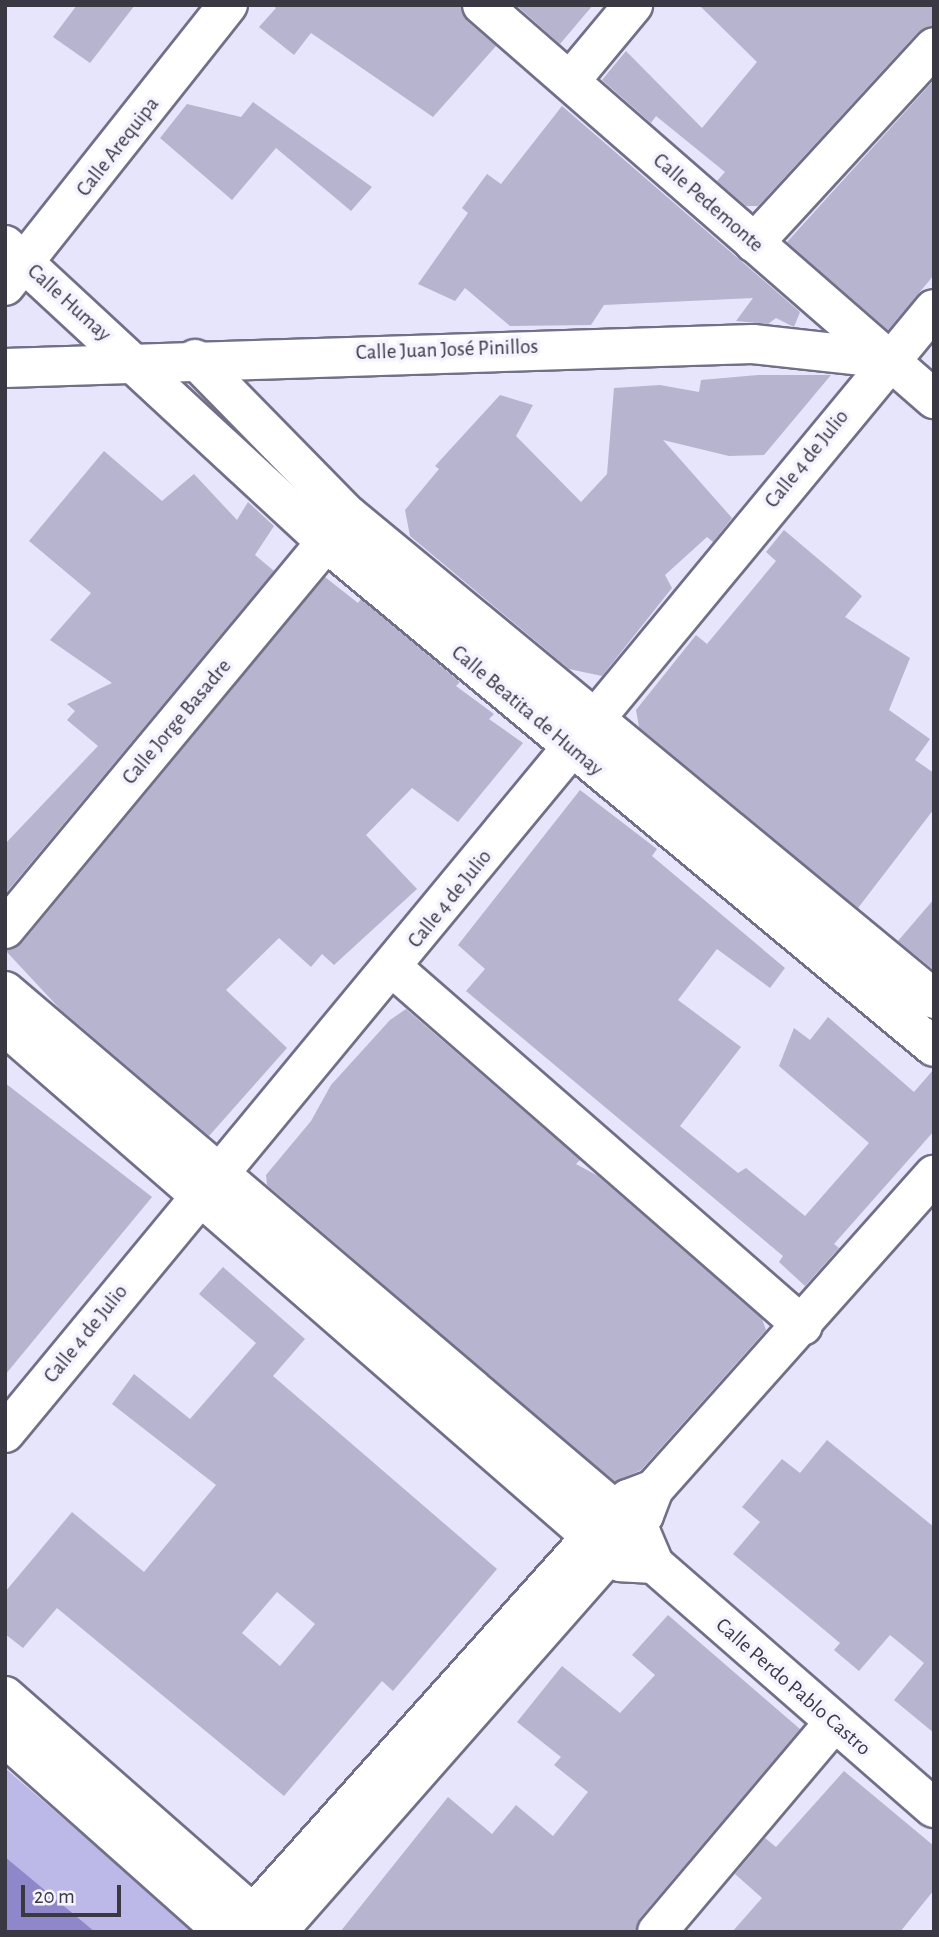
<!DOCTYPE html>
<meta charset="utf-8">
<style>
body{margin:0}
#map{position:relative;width:939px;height:1937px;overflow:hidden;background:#e6e5fb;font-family:"Alegreya Sans",sans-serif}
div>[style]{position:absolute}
.green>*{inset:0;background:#bcb8e7}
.water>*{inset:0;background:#8e87c9}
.building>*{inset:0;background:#b6b4cf}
.roads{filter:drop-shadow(2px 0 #717088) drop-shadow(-2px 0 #717088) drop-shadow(0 2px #717088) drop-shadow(0 -2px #717088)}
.minor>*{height:38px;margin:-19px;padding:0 19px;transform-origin:19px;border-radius:19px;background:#fff}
span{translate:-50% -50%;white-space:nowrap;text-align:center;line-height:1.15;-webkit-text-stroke:7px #f4f3ff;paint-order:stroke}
.street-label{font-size:21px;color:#393843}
.frame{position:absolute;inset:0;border:7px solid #393843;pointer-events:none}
.scale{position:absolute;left:21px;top:1885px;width:100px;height:32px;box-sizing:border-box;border:4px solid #393843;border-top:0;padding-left:9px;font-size:21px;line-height:24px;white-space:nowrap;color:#393843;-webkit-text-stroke:5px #f4f3ff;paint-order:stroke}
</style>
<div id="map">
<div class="green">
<i style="clip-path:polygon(5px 1768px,195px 1932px,5px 1932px)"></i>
</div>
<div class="water">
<i style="clip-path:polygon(5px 1857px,95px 1932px,5px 1932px)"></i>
</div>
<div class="building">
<i style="clip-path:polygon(77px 5px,135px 5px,90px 63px,53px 37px)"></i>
<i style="clip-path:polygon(272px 5px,461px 5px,467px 21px,496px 46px,433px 117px,311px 33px,294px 55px,259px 27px,276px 8px)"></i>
<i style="clip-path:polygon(516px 5px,593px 5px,560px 44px)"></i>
<i style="clip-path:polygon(699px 5px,934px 5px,934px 26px,918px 32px,758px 206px,746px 206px,717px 181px,725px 172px,656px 116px,651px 123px,602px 80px,626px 51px,702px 128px,757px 62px)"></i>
<i style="clip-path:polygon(934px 80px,934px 275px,888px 330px,787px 242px)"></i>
<i style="clip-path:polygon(253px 102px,372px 187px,351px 211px,276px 148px,232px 200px,160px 138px,187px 104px,241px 117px)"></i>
<i style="clip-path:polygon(562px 106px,800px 312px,794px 327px,776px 318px,768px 324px,736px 321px,753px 298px,604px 305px,591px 325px,510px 326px,465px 288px,455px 301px,418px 284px,468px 213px,462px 208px,487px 174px,501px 184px)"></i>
<i style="clip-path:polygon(758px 375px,831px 375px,764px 455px,729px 456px,663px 440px,732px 518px,713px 542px,707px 537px,665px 575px,672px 588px,602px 676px,569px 669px,410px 536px,405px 510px,439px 469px,435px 466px,500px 395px,533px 405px,516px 436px,581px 502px,607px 474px,614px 388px,660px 385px,699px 392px,701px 380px)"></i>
<i style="clip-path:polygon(104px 451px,162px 501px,194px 474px,237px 520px,248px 502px,274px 526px,255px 555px,274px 571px,5px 894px,5px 844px,98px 746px,67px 720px,75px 711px,67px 704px,112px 683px,50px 640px,91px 593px,29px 541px)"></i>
<i style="clip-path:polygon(784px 530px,862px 596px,845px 617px,910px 658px,889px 710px,930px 739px,915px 760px,934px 773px,934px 809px,858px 908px,639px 727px,636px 710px,696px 635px,707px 644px,776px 561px,766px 552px)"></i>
<i style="clip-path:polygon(325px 577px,358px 603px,361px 599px,460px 682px,456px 686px,494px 714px,489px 719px,523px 743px,458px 822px,412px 788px,366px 835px,417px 889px,334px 965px,322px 954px,311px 967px,279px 938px,226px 990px,287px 1048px,209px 1136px,60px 1009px,5px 950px,22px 943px)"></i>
<i style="clip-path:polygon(580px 790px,657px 849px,652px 856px,785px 968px,770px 988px,717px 949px,678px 1000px,741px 1047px,680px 1126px,738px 1173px,746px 1168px,805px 1216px,869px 1143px,779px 1066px,794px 1028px,810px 1040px,828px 1017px,914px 1092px,934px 1069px,934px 1131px,834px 1244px,839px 1248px,805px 1286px,779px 1262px,783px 1256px,466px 991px,485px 969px,458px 945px)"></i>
<i style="clip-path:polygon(934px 899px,934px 970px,898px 941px)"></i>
<i style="clip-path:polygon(406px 1009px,580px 1160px,576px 1164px,598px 1176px,762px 1319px,766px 1330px,641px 1470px,615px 1482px,267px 1185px,266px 1175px,311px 1121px,331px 1085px,390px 1020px)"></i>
<i style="clip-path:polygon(5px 1083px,152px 1197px,5px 1375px)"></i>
<i style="clip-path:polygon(evenodd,223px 1267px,305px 1339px,273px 1376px,497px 1569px,393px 1691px,382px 1681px,284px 1796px,57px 1608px,23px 1648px,5px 1634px,5px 1592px,72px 1512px,144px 1572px,216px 1485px,112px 1404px,134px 1374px,190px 1419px,256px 1343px,199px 1294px,223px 1267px,277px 1592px,315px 1624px,280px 1666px,242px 1633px,277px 1592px)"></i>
<i style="clip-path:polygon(827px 1440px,934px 1527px,934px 1733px,894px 1700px,924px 1663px,890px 1635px,859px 1671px,834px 1650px,840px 1643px,733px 1554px,760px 1522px,742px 1507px,782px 1459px,800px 1473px)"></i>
<i style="clip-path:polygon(668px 1615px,800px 1729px,640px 1918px,635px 1932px,340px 1932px,448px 1797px,492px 1834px,516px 1805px,553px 1836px,588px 1792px,554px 1765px,561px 1757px,517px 1722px,562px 1666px,620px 1713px,655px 1675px,632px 1655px)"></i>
<i style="clip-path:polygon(844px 1771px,934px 1846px,934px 1890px,900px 1932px,732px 1932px,762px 1898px,735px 1874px,765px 1838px,776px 1847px)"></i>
</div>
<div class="roads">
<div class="minor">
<i style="left:482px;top:5px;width:600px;rotate:41.08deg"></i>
<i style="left:570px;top:81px;width:99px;rotate:-50.3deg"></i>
<i style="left:754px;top:243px;width:266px;rotate:-47.4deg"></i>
<i style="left:5px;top:245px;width:437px;rotate:42.8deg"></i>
<i style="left:326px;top:542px;width:790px;rotate:39.71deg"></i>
<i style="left:5px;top:286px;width:359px;rotate:-51.6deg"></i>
<i style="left:195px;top:359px;width:219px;rotate:45.6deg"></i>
<i style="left:348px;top:515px;width:760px;rotate:39.55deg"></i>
<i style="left:5px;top:368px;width:748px;rotate:-1.84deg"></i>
<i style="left:753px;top:344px;width:136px;rotate:6.3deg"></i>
<i style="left:5px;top:929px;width:526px;rotate:-50.32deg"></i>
<i style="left:393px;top:968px;width:544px;rotate:41.13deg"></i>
<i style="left:5px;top:991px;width:802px;rotate:40.4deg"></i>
<i style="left:616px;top:1511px;width:33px;rotate:41deg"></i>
<i style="left:641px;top:1533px;width:34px;rotate:67deg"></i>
<i style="left:654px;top:1564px;width:33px;rotate:-177deg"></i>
<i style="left:621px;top:1562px;width:14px;rotate:-141deg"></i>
<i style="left:610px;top:1553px;width:802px;rotate:-138.94deg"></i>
<i style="left:5px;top:1433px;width:1458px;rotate:-50.43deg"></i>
<i style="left:654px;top:1489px;width:421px;rotate:-48.3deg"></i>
<i style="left:654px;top:1564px;width:371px;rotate:41.1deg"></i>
<i style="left:5px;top:1696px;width:354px;rotate:41.3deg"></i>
<i style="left:5px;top:1737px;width:293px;rotate:41.7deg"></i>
<i style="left:237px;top:1932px;width:532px;rotate:-48.12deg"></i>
<i style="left:592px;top:1536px;width:52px;rotate:-45.8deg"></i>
<i style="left:628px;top:1499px;width:28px;rotate:-21deg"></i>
<i style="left:654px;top:1489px;width:28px;rotate:111deg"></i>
<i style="left:644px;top:1515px;width:555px;rotate:131.35deg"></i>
<i style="left:657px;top:1932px;width:272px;rotate:-49.8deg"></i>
</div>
</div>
<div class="street-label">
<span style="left:118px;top:147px;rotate:-52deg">Calle Arequipa</span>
<span style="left:708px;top:203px;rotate:41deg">Calle Pedemonte</span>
<span style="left:69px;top:303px;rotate:42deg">Calle Humay</span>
<span style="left:447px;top:350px;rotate:-2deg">Calle Juan José Pinillos</span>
<span style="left:807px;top:459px;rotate:-51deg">Calle 4 de Julio</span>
<span style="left:527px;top:711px;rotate:40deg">Calle Beatita de Humay</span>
<span style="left:177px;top:722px;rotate:-50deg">Calle Jorge Basadre</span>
<span style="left:450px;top:899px;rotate:-51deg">Calle 4 de Julio</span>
<span style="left:86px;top:1334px;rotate:-51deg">Calle 4 de Julio</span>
<span style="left:793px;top:1687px;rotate:41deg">Calle Perdo Pablo Castro</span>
</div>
<div class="frame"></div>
<div class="scale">20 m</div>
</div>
